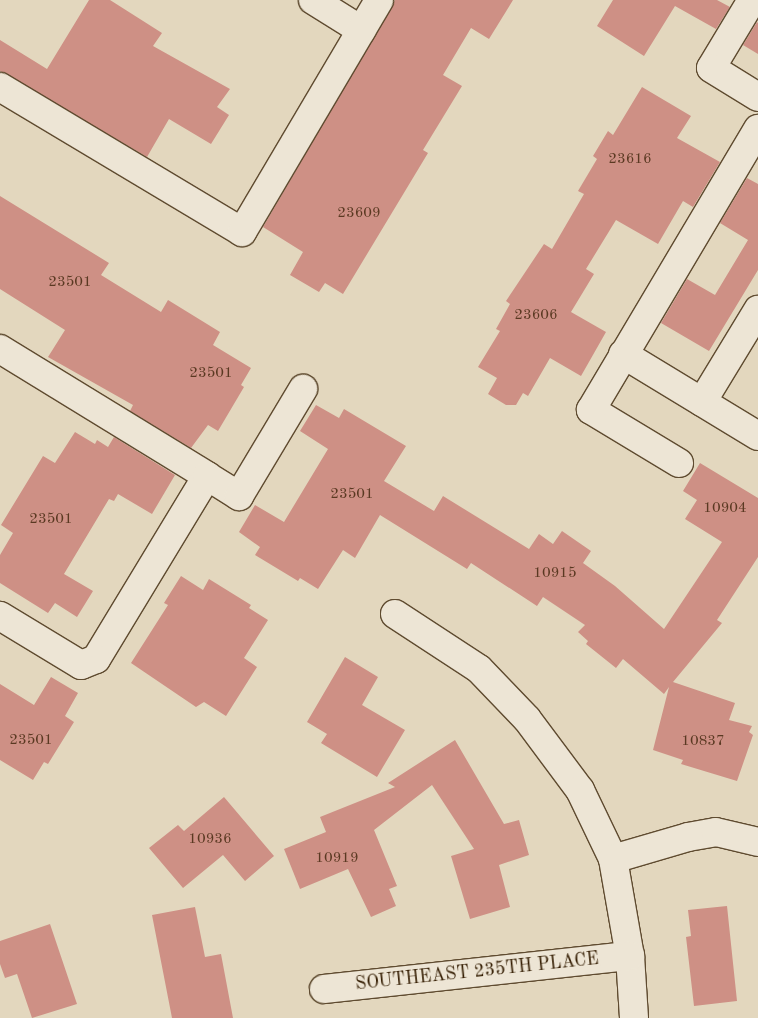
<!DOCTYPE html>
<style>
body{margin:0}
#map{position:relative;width:758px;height:1018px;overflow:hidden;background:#e3d7be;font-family:"Old Standard TT",serif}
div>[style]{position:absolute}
.building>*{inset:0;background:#ce9085}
.roads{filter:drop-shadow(1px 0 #5f4b30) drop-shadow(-1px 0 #5f4b30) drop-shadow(0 1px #5f4b30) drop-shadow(0 -1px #5f4b30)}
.minor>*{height:28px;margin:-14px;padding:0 14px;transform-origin:14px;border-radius:14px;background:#ede5d5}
span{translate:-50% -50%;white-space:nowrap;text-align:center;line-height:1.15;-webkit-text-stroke:4px #ede5d5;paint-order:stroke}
.number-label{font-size:15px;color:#5a3922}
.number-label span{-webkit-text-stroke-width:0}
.street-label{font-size:18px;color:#331c01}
</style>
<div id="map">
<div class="building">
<i style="clip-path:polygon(89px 0,110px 0,162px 33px,153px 46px,230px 89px,217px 107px,229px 115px,211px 144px,169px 119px,147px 157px,0 71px,0 40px,47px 69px)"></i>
<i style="clip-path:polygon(395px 0,513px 0,489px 39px,471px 28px,443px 75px,462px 86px,423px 150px,428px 153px,343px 294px,325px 283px,319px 292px,290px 275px,303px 252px,263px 227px)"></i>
<i style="clip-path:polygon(613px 0,717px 0,730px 7px,716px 29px,675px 6px,644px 56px,597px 26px)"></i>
<i style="clip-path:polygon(757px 22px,758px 23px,758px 54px,743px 45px)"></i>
<i style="clip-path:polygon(642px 87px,691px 116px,677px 138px,720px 162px,693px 207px,683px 201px,658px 244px,616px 220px,586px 269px,594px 274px,571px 312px,606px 332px,581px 376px,550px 358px,528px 396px,523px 393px,516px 405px,506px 405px,488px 394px,497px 378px,478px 367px,500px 331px,496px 329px,510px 304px,506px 301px,544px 244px,552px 249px,584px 194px,578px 191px,597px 159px,593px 156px,608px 131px,613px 135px)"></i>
<i style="clip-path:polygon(747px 178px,758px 184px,758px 270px,709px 351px,661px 323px,687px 279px,715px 295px,748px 240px,720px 223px)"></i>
<i style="clip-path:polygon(0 196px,109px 263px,101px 275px,161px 312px,168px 300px,220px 332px,213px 345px,251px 368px,241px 385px,244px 387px,218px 431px,208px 425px,191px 448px,130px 411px,133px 405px,48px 357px,65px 330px,0 289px)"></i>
<i style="clip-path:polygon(316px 405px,339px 418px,344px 409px,406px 446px,384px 481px,434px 511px,443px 496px,529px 549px,539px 534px,553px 544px,562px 531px,591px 551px,583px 563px,615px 586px,664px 629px,722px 542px,685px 519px,697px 500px,683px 491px,700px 463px,758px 498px,758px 557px,717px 620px,722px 623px,673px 682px,735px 703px,729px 720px,752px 726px,749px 732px,753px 735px,737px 781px,681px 764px,683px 760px,653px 750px,669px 687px,664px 694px,623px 659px,616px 668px,586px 644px,588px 641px,578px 632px,585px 625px,543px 597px,537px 606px,471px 563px,467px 569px,380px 515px,355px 558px,343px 550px,318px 589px,300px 578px,298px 581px,255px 555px,260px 547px,239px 532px,255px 505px,284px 522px,328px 449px,300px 431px)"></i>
<i style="clip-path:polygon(75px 432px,95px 444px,97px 440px,108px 447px,114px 437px,175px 475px,152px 514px,118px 494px,114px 501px,109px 499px,64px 574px,93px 591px,77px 617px,55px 603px,48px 613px,0 583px,0 555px,13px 533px,1px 525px,43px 456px,55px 463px)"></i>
<i style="clip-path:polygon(181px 576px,203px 590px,209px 579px,251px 605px,249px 608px,268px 620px,244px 658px,257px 667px,226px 716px,204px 702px,196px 707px,131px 663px,168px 605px,164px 603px)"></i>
<i style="clip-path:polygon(345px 657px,378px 677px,362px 705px,405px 730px,377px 777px,321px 743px,327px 734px,307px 722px)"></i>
<i style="clip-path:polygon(51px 677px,78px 693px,65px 716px,74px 722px,48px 764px,44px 762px,33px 780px,0 760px,0 684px,34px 705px)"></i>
<i style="clip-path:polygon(455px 740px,504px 824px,519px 820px,529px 855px,499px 865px,510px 907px,470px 919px,451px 856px,474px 849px,432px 785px,374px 830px,397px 886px,389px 889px,396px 906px,371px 917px,348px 869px,300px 889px,284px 849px,326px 832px,320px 817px,395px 787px,388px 783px)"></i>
<i style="clip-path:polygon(224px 797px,274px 856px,245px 881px,223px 855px,183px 888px,149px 848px,178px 825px,184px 831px)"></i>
<i style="clip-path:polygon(727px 906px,737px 1001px,694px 1006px,686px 937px,691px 936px,688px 910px)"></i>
<i style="clip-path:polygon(195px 907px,205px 957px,221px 954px,233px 1018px,172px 1018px,152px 915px)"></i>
<i style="clip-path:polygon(50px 924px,77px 1004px,32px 1018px,17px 974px,5px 978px,0 964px,0 941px)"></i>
</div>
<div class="roads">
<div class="minor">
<i style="left:313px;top:0;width:57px;rotate:32deg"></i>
<i style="left:752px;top:0;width:79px;rotate:121.1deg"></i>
<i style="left:711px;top:68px;width:55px;rotate:31.7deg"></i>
<i style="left:0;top:87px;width:282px;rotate:30.9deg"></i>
<i style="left:242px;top:232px;width:269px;rotate:-59.4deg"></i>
<i style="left:0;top:349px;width:243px;rotate:31.5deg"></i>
<i style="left:207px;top:476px;width:214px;rotate:121.2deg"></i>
<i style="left:96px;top:659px;width:16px;rotate:158deg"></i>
<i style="left:81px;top:665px;width:95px;rotate:-148.8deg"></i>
<i style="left:623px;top:354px;width:158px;rotate:31.3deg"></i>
<i style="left:702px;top:402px;width:108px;rotate:-58.7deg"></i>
<i style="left:679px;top:463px;width:103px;rotate:-148.9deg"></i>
<i style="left:591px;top:410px;width:327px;rotate:-59.3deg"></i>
<i style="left:207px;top:476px;width:38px;rotate:32deg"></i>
<i style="left:239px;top:496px;width:125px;rotate:-59.1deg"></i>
<i style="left:395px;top:614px;width:100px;rotate:33.2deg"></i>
<i style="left:479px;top:669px;width:69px;rotate:46.2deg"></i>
<i style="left:527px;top:719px;width:89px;rotate:53.3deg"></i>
<i style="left:580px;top:790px;width:76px;rotate:64.4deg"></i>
<i style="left:613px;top:859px;width:78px;rotate:-16.3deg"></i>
<i style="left:688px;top:837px;width:28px;rotate:-10deg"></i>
<i style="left:716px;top:832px;width:43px;rotate:13.4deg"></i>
<i style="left:613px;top:859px;width:98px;rotate:80.1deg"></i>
<i style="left:630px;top:956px;width:62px;rotate:86.3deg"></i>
<i style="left:324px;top:989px;width:308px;rotate:-6.2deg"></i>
</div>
</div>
<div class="number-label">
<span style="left:630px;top:160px">23616</span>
<span style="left:359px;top:214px">23609</span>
<span style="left:70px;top:283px">23501</span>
<span style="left:536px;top:316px">23606</span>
<span style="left:211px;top:374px">23501</span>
<span style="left:352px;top:495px">23501</span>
<span style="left:725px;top:509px">10904</span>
<span style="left:51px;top:520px">23501</span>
<span style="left:555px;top:574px">10915</span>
<span style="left:31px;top:741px">23501</span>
<span style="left:703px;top:742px">10837</span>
<span style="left:210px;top:840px">10936</span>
<span style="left:337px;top:859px">10919</span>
</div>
<div class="street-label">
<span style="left:477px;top:972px;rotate:-6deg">SOUTHEAST 235TH PLACE</span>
</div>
</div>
